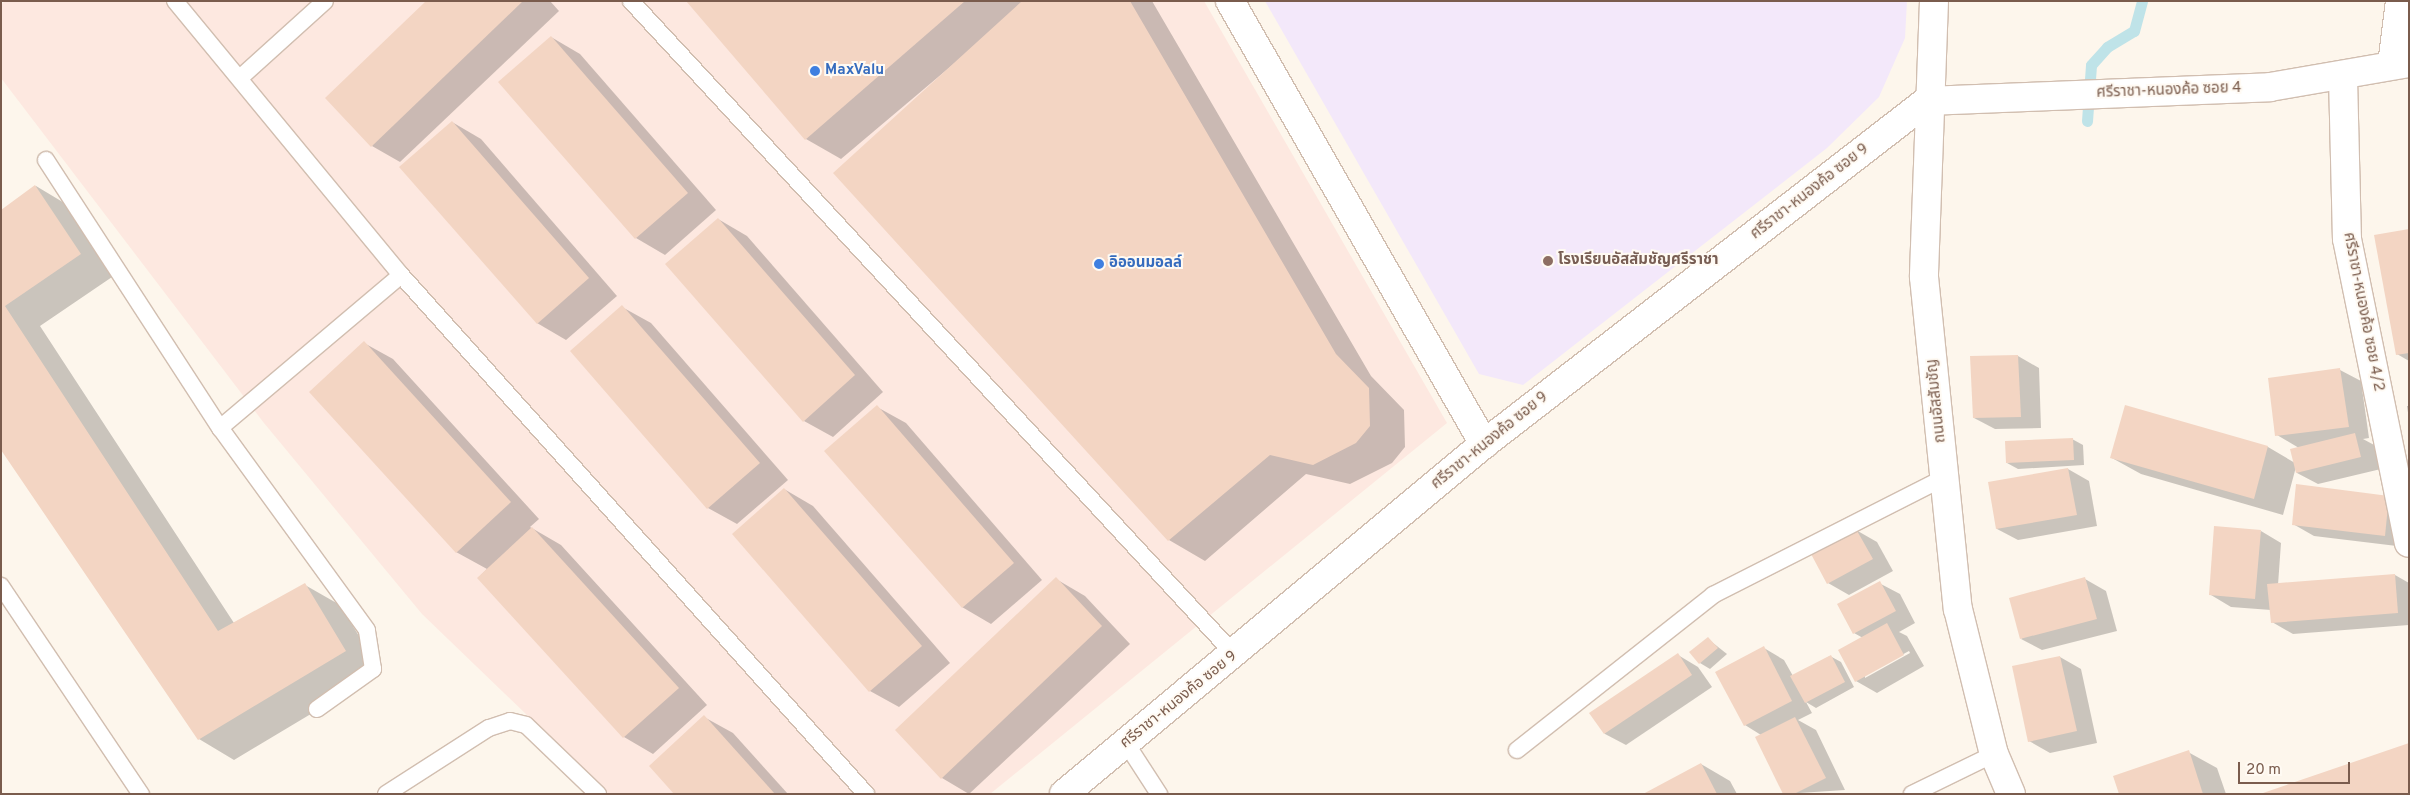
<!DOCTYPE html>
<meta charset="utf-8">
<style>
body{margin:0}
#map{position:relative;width:2410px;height:795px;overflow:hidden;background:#fdf6ec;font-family:Overpass,"Noto Sans Thai",sans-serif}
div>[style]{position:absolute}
.commercial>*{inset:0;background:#fde8e0}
.education>*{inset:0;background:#f3e8fa}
.shadow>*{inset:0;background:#0003}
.stream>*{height:11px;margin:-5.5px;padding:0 5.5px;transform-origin:5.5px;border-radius:5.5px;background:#bfe3e8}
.building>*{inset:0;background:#f3d5c3}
.roads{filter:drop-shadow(1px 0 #d1beb0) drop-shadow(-1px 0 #d1beb0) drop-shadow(0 1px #d1beb0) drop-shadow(0 -1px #d1beb0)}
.service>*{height:16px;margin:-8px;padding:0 8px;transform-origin:8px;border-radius:8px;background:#fff}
.minor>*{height:28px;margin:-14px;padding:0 14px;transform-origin:14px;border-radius:14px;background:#fff}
.secondary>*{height:28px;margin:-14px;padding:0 14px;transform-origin:14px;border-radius:14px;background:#fff}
.dots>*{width:14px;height:14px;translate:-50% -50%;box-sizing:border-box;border:2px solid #fffaf3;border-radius:50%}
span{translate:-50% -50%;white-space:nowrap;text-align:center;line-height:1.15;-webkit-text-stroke:4px #fffaf3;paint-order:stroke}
.shop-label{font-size:15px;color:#366cbe;font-weight:700}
.left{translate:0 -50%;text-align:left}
.street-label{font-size:15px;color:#7a5c4d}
.education-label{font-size:15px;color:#785e54;font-weight:700}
.frame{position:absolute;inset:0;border:2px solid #7a5c4d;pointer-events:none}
.scale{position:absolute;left:2238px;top:762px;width:112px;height:22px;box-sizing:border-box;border:2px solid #7a5c4d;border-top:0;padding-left:6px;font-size:15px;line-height:18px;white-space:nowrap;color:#7a5c4d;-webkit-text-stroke:4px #fffaf3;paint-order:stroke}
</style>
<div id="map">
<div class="commercial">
<i style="clip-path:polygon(5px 1px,1204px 1px,1447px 423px,990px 794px,609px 794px,422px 614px,264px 423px,1px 78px,1px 5px)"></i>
</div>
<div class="education">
<i style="clip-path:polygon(1265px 1px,1907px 1px,1905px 38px,1879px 97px,1827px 148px,1523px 385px,1479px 374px)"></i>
</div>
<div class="shadow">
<i style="clip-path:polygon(428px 1px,550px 1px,559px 11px,400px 162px,372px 146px)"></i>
<i style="clip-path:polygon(688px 1px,1152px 1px,1371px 376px,1404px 410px,1405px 447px,1392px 463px,1350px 484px,1306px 474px,1205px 561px,1169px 540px,835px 173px,969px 51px,841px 159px,806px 139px)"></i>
<i style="clip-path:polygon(551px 37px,580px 54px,716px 210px,665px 255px,636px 238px,500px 82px)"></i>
<i style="clip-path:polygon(452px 122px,481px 139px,617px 296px,566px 340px,537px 323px)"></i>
<i style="clip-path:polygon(36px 186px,71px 207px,115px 275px,40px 326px,234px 623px,305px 585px,340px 605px,381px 672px,234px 760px,199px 739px,1px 448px,1px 211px)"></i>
<i style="clip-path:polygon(718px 219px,747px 236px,883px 392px,833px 437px,804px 421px)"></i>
<i style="clip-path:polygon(2409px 230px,2409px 361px,2397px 354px)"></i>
<i style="clip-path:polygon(622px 307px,651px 323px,788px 480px,737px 524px,708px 508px)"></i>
<i style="clip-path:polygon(364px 343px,393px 359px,539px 519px,530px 527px,561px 545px,707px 705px,653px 754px,624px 737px,478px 578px,487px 569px,456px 552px)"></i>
<i style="clip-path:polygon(2018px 356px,2039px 368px,2041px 428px,1995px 429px,1974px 418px,1971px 358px)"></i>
<i style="clip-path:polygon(2340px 370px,2361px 381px,2369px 438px,2363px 439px,2376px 446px,2381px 469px,2318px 484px,2297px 473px,2296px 467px,2283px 515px,2141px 474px,2112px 458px,2126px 407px,2268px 447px,2295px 463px,2299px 448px,2277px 435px)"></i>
<i style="clip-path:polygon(2407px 406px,2409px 406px,2409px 419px)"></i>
<i style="clip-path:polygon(877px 407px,906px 423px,1042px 580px,991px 624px,962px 607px)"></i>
<i style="clip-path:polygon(2072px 439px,2083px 445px,2084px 465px,2018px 469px,2007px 463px)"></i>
<i style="clip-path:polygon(2068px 469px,2089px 481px,2097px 526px,2018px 540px,1997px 529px,1989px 483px)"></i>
<i style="clip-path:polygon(784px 489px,813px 506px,950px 663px,899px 707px,870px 691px)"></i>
<i style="clip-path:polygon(2389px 497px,2405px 547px,2314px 536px,2293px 524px)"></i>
<i style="clip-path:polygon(1856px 530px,1877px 542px,1893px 571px,1849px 595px,1828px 583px)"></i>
<i style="clip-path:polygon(2261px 531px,2281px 543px,2278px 585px,2395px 575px,2409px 583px,2409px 625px,2293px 634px,2272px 622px,2271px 610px,2231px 607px,2211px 595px)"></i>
<i style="clip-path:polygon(1056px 579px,1085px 596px,1130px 644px,969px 794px,942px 778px,897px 730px)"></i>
<i style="clip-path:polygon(2085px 579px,2106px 591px,2117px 631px,2042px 650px,2021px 639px)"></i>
<i style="clip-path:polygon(evenodd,1879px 583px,1900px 594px,1915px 623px,1899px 632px,1907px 636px,1924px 666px,1877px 693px,1856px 681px,1863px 638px,1854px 633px,1879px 583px,1909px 651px,1910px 653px,1865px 678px,1865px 675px,1909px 651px)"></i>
<i style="clip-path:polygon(1708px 639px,1727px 654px,1710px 669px,1700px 663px)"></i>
<i style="clip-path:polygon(1764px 648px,1784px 660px,1793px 676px,1830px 656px,1841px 662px,1854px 687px,1816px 708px,1806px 702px,1812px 713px,1798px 720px,1816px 730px,1845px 790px,1784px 794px,1761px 735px,1745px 725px)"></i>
<i style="clip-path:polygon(1678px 655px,1698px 667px,1712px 687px,1626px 745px,1605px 734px,1591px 714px)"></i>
<i style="clip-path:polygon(2060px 657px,2081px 669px,2097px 743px,2050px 753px,2029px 741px)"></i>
<i style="clip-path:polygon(704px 717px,733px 733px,788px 794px,676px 794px)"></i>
<i style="clip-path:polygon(2188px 752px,2217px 768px,2226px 794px,2121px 794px)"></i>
<i style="clip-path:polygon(1701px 764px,1730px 781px,1737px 794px,1645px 794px)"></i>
</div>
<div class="stream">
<i style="left:2087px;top:121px;width:56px;rotate:-85.9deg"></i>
<i style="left:2091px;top:65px;width:24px;rotate:-48deg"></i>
<i style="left:2107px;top:47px;width:31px;rotate:-31deg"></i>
<i style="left:2134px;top:31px;width:31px;rotate:-75deg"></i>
</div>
<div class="building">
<i style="clip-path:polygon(426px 1px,523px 1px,371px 147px,325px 98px)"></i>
<i style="clip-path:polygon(686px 1px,965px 1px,805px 140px)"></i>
<i style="clip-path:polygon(1022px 1px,1130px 1px,1336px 354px,1369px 388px,1370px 426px,1356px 443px,1313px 465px,1270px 455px,1168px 541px,833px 173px)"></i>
<i style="clip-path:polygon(551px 36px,688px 193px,635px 239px,498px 82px)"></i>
<i style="clip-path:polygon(452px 121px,589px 278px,537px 324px,399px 167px)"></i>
<i style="clip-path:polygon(35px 185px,81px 254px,5px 306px,218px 631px,305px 583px,346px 651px,198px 740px,1px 450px,1px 210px)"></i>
<i style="clip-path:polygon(718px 218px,855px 375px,803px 422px,665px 264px)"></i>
<i style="clip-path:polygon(2409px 229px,2409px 353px,2396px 355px,2374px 235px)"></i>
<i style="clip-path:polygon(622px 305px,760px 463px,707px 509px,570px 351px)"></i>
<i style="clip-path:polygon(364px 341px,511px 502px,456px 553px,309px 392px)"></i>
<i style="clip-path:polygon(2018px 355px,2021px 417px,1973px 418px,1970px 356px)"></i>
<i style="clip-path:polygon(2340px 368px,2349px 427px,2275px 436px,2268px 378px)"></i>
<i style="clip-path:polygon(877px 405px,1014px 563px,962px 608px,824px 451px)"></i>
<i style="clip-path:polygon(2125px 405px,2268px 446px,2254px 499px,2110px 458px)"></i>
<i style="clip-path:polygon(2355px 433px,2361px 457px,2296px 473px,2290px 449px)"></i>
<i style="clip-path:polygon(2073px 438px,2074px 460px,2006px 463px,2005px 441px)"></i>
<i style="clip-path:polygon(2068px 468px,2077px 515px,1996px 529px,1988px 482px)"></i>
<i style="clip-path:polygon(2296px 484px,2389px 496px,2385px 536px,2292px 525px)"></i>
<i style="clip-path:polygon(784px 488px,922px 646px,869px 692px,732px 534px)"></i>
<i style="clip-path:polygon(2214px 526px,2261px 530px,2255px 599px,2209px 595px)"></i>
<i style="clip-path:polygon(532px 527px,679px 688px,623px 738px,477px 578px)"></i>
<i style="clip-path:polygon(1856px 529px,1873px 559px,1827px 584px,1811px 554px)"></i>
<i style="clip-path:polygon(2395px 574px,2398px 613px,2271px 623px,2267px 584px)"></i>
<i style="clip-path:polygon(1056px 577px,1102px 626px,941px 779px,895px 730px)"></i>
<i style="clip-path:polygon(2085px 577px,2097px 619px,2020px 639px,2009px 598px)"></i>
<i style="clip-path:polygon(1880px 581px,1896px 611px,1853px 634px,1837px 604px)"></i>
<i style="clip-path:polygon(1887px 623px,1904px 655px,1855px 682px,1838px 650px)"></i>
<i style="clip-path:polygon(1708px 637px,1718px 648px,1699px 664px,1689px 652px)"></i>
<i style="clip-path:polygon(1764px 646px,1792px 701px,1744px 726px,1715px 672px)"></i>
<i style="clip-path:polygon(1678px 653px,1692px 675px,1604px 734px,1589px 713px)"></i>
<i style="clip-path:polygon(1831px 655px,1845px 682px,1805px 703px,1790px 676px)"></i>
<i style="clip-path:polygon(2060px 656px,2077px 731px,2028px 742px,2012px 666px)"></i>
<i style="clip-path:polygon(704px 715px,775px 794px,674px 794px,649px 766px)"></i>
<i style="clip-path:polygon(1795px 717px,1826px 778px,1794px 794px,1783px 794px,1755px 737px)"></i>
<i style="clip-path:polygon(2409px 743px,2409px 794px,2263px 794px,2263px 793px)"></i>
<i style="clip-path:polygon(2189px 750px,2203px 794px,2119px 794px,2113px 776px)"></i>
<i style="clip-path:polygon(1701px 763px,1717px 794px,1643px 794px)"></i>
</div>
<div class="roads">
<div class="service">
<i style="left:175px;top:1px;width:355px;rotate:50.5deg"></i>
<i style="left:401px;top:275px;width:697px;rotate:48.14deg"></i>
<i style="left:631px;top:1px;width:889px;rotate:47.28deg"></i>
<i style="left:241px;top:77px;width:113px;rotate:-42.1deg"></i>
<i style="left:46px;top:160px;width:320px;rotate:57deg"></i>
<i style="left:1px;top:586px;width:251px;rotate:56.1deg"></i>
<i style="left:317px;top:709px;width:69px;rotate:-35.5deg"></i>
<i style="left:373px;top:669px;width:39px;rotate:-99deg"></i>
<i style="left:367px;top:630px;width:250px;rotate:-126deg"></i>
<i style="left:220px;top:428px;width:237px;rotate:-40.2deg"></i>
<i style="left:1126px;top:743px;width:61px;rotate:57.1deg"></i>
<i style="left:1517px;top:750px;width:250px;rotate:-38.3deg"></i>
<i style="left:1713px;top:595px;width:259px;rotate:-26.9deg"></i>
<i style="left:386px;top:794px;width:122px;rotate:-32.7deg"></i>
<i style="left:489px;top:728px;width:22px;rotate:-18deg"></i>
<i style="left:510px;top:721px;width:16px;rotate:14deg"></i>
<i style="left:526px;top:725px;width:100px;rotate:43.8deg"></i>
<i style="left:1912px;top:794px;width:91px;rotate:-26deg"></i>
</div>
<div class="minor">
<i style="left:1230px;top:1px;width:511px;rotate:60.17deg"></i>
<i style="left:2392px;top:65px;width:64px;rotate:-82.9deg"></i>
<i style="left:2343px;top:77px;width:162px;rotate:88.6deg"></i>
<i style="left:2347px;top:239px;width:310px;rotate:78.5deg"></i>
<i style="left:1064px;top:794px;width:547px;rotate:-39.81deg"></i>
<i style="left:1484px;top:444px;width:560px;rotate:-37.75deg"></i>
<i style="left:1927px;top:101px;width:343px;rotate:-2.3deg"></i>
<i style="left:2270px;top:87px;width:141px;rotate:-9.8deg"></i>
</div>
<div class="secondary">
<i style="left:1934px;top:1px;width:276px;rotate:92.1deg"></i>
<i style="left:1924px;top:277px;width:334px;rotate:84.2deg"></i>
<i style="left:1958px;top:609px;width:149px;rotate:76.1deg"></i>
<i style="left:1994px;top:754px;width:43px;rotate:67deg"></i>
</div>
</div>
<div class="dots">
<i style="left:815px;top:71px;background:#3f7fe0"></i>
<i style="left:1548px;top:261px;background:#8d6e63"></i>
<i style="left:1099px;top:264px;background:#3f7fe0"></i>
</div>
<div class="shop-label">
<span class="left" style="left:825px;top:71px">MaxValu</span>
<span class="left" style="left:1109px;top:264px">อิออนมอลล์</span>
</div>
<div class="street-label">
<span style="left:2169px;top:91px;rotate:-2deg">ศรีราชา-หนองค้อ ซอย 4</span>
<span style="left:1810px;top:192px;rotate:-38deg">ศรีราชา-หนองค้อ ซอย 9</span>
<span style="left:2363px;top:312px;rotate:79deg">ศรีราชา-หนองค้อ ซอย 4/2</span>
<span style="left:1937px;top:401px;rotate:-96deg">ถนนอัสสัมชัญ</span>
<span style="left:1490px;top:441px;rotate:-39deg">ศรีราชา-หนองค้อ ซอย 9</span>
<span style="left:1179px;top:700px;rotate:-39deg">ศรีราชา-หนองค้อ ซอย 9</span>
</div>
<div class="education-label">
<span class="left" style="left:1558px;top:261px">โรงเรียนอัสสัมชัญศรีราชา</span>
</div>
<div class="frame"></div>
<div class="scale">20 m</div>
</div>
